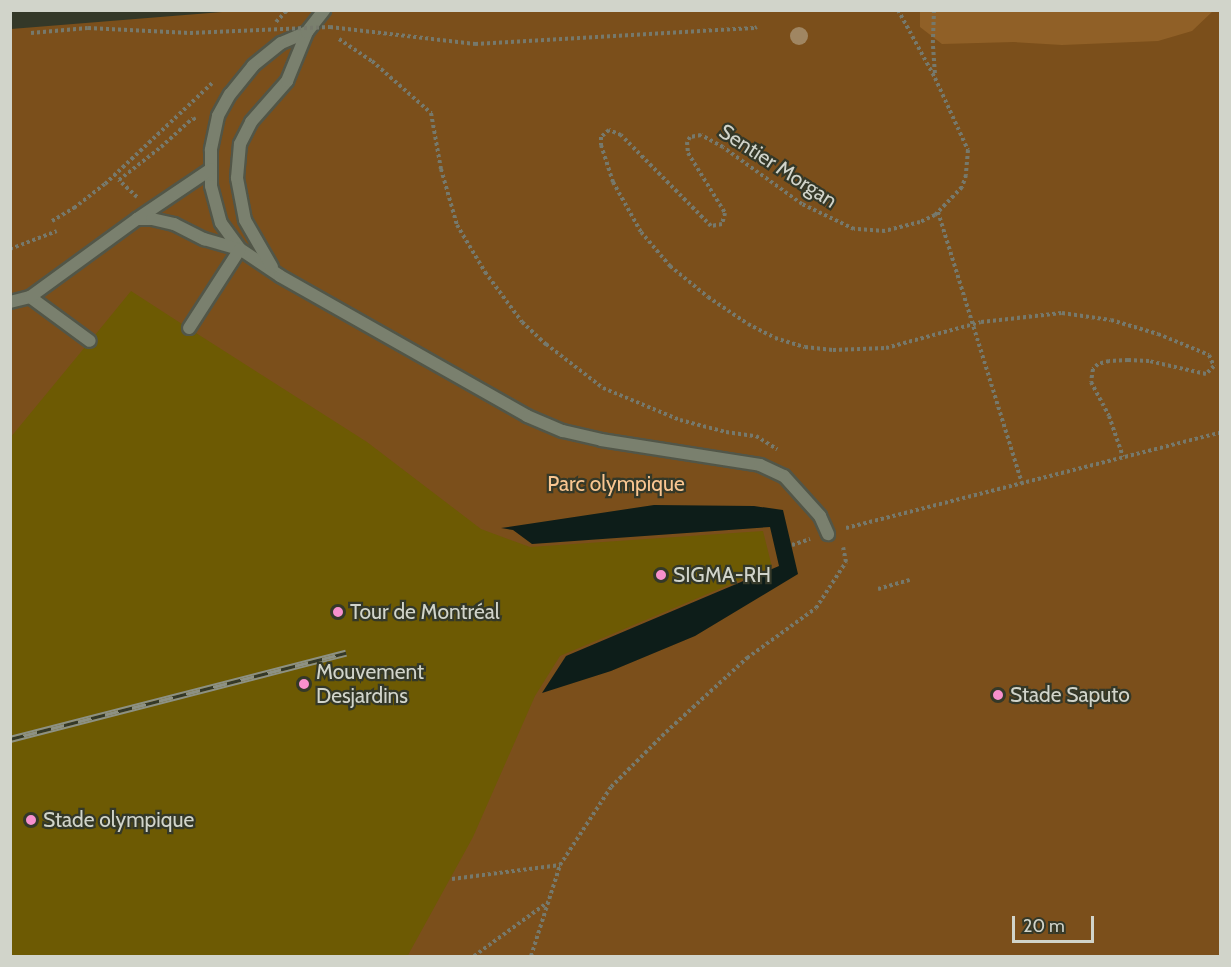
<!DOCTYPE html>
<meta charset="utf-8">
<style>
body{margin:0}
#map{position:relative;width:1231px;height:967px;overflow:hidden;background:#343828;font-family:Cabin,sans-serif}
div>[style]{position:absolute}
.green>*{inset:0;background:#7b4f1b}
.forest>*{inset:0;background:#906027}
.water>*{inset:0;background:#0d1d19}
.building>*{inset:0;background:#6d5a03}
.path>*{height:4px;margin-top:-2px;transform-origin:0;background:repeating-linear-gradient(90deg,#76796c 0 3px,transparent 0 6px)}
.roads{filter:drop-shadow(2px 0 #525648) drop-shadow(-2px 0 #525648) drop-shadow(0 2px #525648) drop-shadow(0 -2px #525648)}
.service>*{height:12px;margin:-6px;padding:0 6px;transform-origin:6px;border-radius:6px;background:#7a806e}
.rail>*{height:7px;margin-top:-3.5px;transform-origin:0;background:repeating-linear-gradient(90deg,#343828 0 14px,#8d9184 0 28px);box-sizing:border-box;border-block:2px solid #8d9184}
.path-bridge>*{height:4px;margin-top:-2px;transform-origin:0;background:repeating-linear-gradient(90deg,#76796c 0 3px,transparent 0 6px)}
.trees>*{width:18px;height:18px;margin:-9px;border-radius:50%;background:#a08662}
.dots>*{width:16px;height:16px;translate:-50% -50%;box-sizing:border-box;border:3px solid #343828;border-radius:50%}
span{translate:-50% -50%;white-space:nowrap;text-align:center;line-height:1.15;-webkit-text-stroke:4.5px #343828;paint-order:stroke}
.street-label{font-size:21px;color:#d1d4ca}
.park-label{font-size:21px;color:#f9c691}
.poi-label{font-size:21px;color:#d1d4ca}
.left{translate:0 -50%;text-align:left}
.frame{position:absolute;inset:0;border:12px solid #d1d4ca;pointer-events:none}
.scale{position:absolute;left:1012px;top:916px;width:82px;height:27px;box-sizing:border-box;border:3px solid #d1d4ca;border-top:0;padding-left:8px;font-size:18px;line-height:21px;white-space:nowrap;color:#d1d4ca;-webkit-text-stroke:4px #343828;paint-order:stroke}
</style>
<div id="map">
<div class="green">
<i style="clip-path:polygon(247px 10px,1220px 11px,1220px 956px,11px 956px,11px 29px)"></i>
</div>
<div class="forest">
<i style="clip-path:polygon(920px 11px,920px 10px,1213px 11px,1192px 31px,1158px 41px,1062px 45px,1014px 42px,942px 44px,920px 27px)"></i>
</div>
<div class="water">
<i style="clip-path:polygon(654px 505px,754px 506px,783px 510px,798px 574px,695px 636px,611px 671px,542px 693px,566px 656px,779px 566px,770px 527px,532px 544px,513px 530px,501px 528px)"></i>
</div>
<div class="building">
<i style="clip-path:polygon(131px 291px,182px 324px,181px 331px,185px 335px,196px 333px,367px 442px,481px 529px,530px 547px,763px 531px,772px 567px,560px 656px,535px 696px,473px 837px,407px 957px,10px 957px,10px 438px,85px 347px,90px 349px,96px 346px,98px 341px,95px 335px)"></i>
</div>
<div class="path">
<i style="left:898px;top:10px;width:77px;rotate:61.4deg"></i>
<i style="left:935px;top:78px;width:79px;rotate:65.4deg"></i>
<i style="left:968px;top:150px;width:25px;rotate:95deg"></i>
<i style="left:966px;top:175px;width:13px;rotate:108deg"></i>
<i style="left:962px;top:187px;width:39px;rotate:134deg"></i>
<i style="left:935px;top:215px;width:17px;rotate:155deg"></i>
<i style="left:920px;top:222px;width:36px;rotate:166deg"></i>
<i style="left:885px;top:231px;width:31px;rotate:-176deg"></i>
<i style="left:854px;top:229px;width:58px;rotate:-154.3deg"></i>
<i style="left:802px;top:204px;width:97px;rotate:-144.2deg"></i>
<i style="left:723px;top:147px;width:25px;rotate:-151deg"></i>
<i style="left:701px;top:135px;width:11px;rotate:170deg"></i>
<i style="left:690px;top:137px;width:6px;rotate:121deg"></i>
<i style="left:687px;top:142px;width:11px;rotate:85deg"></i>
<i style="left:688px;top:153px;width:70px;rotate:58.3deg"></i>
<i style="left:725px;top:213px;width:11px;rotate:105deg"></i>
<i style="left:722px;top:224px;width:11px;rotate:170deg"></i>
<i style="left:711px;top:226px;width:128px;rotate:-134.7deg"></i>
<i style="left:621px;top:135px;width:13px;rotate:-157deg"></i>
<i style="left:609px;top:130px;width:11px;rotate:139deg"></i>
<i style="left:601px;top:137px;width:8px;rotate:90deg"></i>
<i style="left:601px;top:145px;width:39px;rotate:72deg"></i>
<i style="left:613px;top:182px;width:57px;rotate:60.8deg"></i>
<i style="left:641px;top:232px;width:45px;rotate:49.5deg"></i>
<i style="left:670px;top:266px;width:49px;rotate:39.2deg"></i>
<i style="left:708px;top:297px;width:48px;rotate:34deg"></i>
<i style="left:748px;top:324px;width:30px;rotate:27deg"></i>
<i style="left:775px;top:338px;width:31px;rotate:17deg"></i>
<i style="left:805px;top:347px;width:28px;rotate:6deg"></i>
<i style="left:833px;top:350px;width:53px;rotate:-2.2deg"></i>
<i style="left:886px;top:348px;width:98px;rotate:-15.3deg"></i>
<i style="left:981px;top:322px;width:81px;rotate:-6.3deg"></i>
<i style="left:1062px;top:313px;width:49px;rotate:8.1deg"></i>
<i style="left:1111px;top:320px;width:49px;rotate:16.6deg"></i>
<i style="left:1158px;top:334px;width:55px;rotate:22.4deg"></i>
<i style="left:1209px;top:355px;width:12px;rotate:66deg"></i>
<i style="left:1214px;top:366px;width:11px;rotate:135deg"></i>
<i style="left:1206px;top:374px;width:58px;rotate:-167.2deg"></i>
<i style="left:1149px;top:361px;width:21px;rotate:-177deg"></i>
<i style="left:1128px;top:360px;width:19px;rotate:177deg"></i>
<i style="left:1109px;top:361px;width:11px;rotate:165deg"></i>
<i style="left:1098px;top:364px;width:7px;rotate:135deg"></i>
<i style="left:1093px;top:369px;width:13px;rotate:99deg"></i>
<i style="left:1091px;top:382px;width:38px;rotate:62deg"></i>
<i style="left:1109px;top:416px;width:43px;rotate:71.1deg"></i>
<i style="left:934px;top:10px;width:36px;rotate:92deg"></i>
<i style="left:933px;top:46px;width:30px;rotate:86deg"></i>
<i style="left:276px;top:22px;width:16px;rotate:-47deg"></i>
<i style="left:755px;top:28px;width:2px;rotate:-27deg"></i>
<i style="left:339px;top:39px;width:40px;rotate:34deg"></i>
<i style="left:372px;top:61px;width:79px;rotate:41.4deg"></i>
<i style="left:431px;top:113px;width:57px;rotate:79.9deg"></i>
<i style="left:441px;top:169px;width:58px;rotate:74.1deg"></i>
<i style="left:457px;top:225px;width:55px;rotate:59.2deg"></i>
<i style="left:485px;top:272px;width:62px;rotate:53.5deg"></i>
<i style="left:522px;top:322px;width:33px;rotate:43deg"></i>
<i style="left:546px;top:344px;width:72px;rotate:37.7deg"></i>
<i style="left:603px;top:388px;width:83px;rotate:22.6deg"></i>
<i style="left:680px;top:420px;width:48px;rotate:14.6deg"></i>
<i style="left:726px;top:432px;width:30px;rotate:8deg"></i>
<i style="left:756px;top:436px;width:25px;rotate:32deg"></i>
<i style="left:137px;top:197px;width:25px;rotate:-137deg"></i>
<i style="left:119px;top:180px;width:53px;rotate:-38.2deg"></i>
<i style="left:161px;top:147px;width:43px;rotate:-42.2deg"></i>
<i style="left:193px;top:118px;width:5px;rotate:37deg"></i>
<i style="left:938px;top:212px;width:284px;rotate:72.8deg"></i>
<i style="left:52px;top:221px;width:26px;rotate:-31deg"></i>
<i style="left:74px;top:208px;width:39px;rotate:-38deg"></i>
<i style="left:105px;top:184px;width:147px;rotate:-43.3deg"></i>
<i style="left:10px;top:249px;width:50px;rotate:-21deg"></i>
<i style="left:846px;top:528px;width:386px;rotate:-14.3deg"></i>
<i style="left:792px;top:545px;width:19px;rotate:-18deg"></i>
<i style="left:878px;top:589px;width:33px;rotate:-16deg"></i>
<i style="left:452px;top:879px;width:109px;rotate:-7.4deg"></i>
<i style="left:474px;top:956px;width:92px;rotate:-36.1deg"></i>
<i style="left:531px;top:956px;width:96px;rotate:-72.3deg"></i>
<i style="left:560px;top:865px;width:93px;rotate:-56.8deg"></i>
<i style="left:611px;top:787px;width:78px;rotate:-45deg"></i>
<i style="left:666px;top:732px;width:110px;rotate:-42.4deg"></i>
<i style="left:747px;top:658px;width:85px;rotate:-35.9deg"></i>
<i style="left:816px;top:608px;width:55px;rotate:-56.9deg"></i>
<i style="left:846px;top:562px;width:15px;rotate:-101deg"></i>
</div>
<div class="roads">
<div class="service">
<i style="left:307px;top:32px;width:28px;rotate:157deg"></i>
<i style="left:281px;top:43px;width:36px;rotate:141deg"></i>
<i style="left:253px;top:66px;width:36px;rotate:129deg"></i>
<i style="left:230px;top:94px;width:25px;rotate:119deg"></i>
<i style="left:218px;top:116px;width:35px;rotate:102deg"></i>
<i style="left:211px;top:150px;width:36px;rotate:90deg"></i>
<i style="left:211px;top:186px;width:38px;rotate:75deg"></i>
<i style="left:221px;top:223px;width:32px;rotate:54deg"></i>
<i style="left:240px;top:249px;width:48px;rotate:34deg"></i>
<i style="left:280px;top:276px;width:284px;rotate:29.5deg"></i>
<i style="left:527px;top:416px;width:39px;rotate:23deg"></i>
<i style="left:563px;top:431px;width:39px;rotate:13deg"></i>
<i style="left:601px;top:440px;width:161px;rotate:8.9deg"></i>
<i style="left:760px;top:465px;width:26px;rotate:25deg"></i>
<i style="left:784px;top:476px;width:54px;rotate:48deg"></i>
<i style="left:820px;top:516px;width:20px;rotate:66deg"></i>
<i style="left:137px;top:219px;width:89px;rotate:-34deg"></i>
<i style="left:272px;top:267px;width:54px;rotate:-119.9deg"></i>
<i style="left:245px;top:220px;width:43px;rotate:-100.8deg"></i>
<i style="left:237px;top:178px;width:34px;rotate:-85deg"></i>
<i style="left:240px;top:144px;width:25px;rotate:-63deg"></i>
<i style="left:251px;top:122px;width:55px;rotate:-48.7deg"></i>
<i style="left:287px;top:81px;width:53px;rotate:-67.8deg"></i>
<i style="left:307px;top:32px;width:28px;rotate:-52deg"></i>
<i style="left:30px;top:297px;width:74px;rotate:36.3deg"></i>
<i style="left:10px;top:302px;width:21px;rotate:-14deg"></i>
<i style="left:30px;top:297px;width:132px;rotate:-36.1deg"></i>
<i style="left:137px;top:219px;width:15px"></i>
<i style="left:152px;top:219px;width:23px;rotate:13deg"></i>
<i style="left:174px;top:224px;width:34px;rotate:27deg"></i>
<i style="left:204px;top:239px;width:37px;rotate:16deg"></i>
<i style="left:240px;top:249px;width:94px;rotate:122.8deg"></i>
</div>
</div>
<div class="rail">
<i style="left:10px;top:739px;width:347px;rotate:-14.4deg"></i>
</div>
<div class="path-bridge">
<i style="left:31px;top:33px;width:57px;rotate:-5deg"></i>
<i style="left:88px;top:28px;width:102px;rotate:2.8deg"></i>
<i style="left:190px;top:33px;width:140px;rotate:-2.5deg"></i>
<i style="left:330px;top:27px;width:146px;rotate:6.7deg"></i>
<i style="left:475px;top:44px;width:280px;rotate:-3.3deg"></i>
</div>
<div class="trees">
<i style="left:799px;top:36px"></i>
</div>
<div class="dots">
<i style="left:661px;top:575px;background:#f790cd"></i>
<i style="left:338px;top:612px;background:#f790cd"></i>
<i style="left:304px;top:684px;background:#f790cd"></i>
<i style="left:998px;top:695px;background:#f790cd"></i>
<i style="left:31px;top:820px;background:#f790cd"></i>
</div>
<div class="street-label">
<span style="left:778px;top:166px;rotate:33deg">Sentier Morgan</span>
</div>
<div class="park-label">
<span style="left:616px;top:484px">Parc olympique</span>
</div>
<div class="poi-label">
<span class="left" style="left:673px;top:575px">SIGMA-RH</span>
<span class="left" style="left:350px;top:612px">Tour de Montréal</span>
<span class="left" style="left:316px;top:684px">Mouvement<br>Desjardins</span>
<span class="left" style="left:1010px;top:695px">Stade Saputo</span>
<span class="left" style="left:43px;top:820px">Stade olympique</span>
</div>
<div class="frame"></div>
<div class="scale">20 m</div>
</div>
